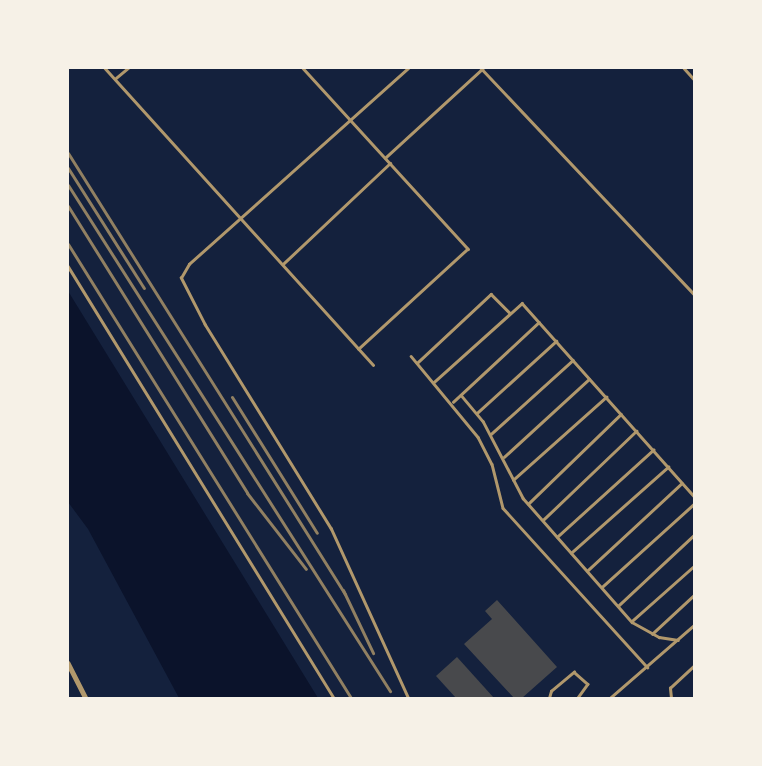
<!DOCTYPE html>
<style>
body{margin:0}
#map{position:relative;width:762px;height:766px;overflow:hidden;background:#14213d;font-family:Lato,sans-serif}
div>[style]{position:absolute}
.water>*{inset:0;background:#0b132b}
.building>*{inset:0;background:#48494c}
.service>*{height:2.5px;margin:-1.25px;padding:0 1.25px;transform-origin:1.25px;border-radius:1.25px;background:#b1986c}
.minor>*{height:4.5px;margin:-2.25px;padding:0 2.25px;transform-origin:2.25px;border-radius:2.25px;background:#b1986c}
.rail>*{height:3px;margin:-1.5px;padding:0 1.5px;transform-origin:1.5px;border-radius:1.5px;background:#918062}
span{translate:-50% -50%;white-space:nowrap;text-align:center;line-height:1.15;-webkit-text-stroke:4px #f6f1e7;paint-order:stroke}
.frame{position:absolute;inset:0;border:69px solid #f6f1e7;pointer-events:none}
</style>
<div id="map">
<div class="water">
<i style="clip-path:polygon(68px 291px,318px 698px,179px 698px,88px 529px,68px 502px)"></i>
</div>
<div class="building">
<i style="clip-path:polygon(497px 600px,557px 667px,522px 698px,514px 698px,464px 644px,492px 619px,485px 611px)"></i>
<i style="clip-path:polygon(457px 657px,494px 698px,456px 698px,436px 676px)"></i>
</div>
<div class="service">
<i style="left:105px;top:68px;width:400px;rotate:47.9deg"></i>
<i style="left:303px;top:68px;width:245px;rotate:47.6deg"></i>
<i style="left:468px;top:249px;width:148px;rotate:137.5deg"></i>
<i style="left:481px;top:68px;width:311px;rotate:46.7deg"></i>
<i style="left:684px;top:68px;width:15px;rotate:48deg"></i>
<i style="left:116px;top:78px;width:16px;rotate:-40deg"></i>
<i style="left:385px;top:158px;width:132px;rotate:-42.5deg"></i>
<i style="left:283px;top:264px;width:147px;rotate:-43.3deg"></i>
<i style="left:68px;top:266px;width:507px;rotate:58.38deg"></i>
<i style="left:411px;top:356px;width:105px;rotate:50.4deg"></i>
<i style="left:478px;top:437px;width:30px;rotate:63deg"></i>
<i style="left:492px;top:464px;width:45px;rotate:76deg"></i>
<i style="left:503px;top:508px;width:215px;rotate:47.8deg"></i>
<i style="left:417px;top:363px;width:101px;rotate:-43deg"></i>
<i style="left:491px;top:294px;width:27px;rotate:45deg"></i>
<i style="left:434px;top:382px;width:118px;rotate:-41.9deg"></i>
<i style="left:522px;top:303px;width:259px;rotate:48.3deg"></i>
<i style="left:461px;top:395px;width:34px;rotate:50deg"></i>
<i style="left:483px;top:421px;width:87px;rotate:62.5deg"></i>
<i style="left:523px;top:498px;width:165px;rotate:48.7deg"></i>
<i style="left:632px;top:622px;width:31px;rotate:29deg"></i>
<i style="left:659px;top:637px;width:19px;rotate:9deg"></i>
<i style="left:453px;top:402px;width:117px;rotate:-42.9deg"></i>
<i style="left:477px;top:413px;width:107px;rotate:-42.3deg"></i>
<i style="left:491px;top:434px;width:110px;rotate:-42.1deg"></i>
<i style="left:504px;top:457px;width:115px;rotate:-42.5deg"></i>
<i style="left:513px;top:480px;width:125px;rotate:-41.7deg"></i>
<i style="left:528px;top:504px;width:129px;rotate:-44.1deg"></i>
<i style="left:543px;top:520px;width:129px;rotate:-43.7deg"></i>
<i style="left:557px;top:537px;width:130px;rotate:-42.2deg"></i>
<i style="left:571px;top:553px;width:130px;rotate:-41.6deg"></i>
<i style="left:587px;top:571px;width:129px;rotate:-42.8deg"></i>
<i style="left:602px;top:587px;width:124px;rotate:-42.1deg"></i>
<i style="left:618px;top:606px;width:104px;rotate:-43.1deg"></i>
<i style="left:632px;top:621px;width:83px;rotate:-41.6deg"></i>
<i style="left:652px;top:634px;width:57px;rotate:-42.9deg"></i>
<i style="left:408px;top:698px;width:186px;rotate:-114.5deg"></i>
<i style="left:331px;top:529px;width:240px;rotate:-121.7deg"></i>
<i style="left:205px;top:325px;width:53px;rotate:-117.1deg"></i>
<i style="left:181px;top:278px;width:16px;rotate:-60deg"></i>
<i style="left:189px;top:264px;width:294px;rotate:-41.8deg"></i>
<i style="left:549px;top:698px;width:7px;rotate:-74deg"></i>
<i style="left:551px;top:691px;width:30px;rotate:-40deg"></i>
<i style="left:574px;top:672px;width:18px;rotate:41deg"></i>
<i style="left:588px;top:684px;width:17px;rotate:126deg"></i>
<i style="left:610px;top:698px;width:111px;rotate:-41deg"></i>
<i style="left:671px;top:698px;width:10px;rotate:-96deg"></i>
<i style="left:670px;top:688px;width:33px;rotate:-43deg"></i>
</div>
<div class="minor">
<i style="left:68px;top:663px;width:39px;rotate:63deg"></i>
</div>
<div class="rail">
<i style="left:68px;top:153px;width:521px;rotate:57.87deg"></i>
<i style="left:68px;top:168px;width:142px;rotate:57.7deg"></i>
<i style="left:68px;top:185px;width:600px;rotate:57.53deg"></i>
<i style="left:68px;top:206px;width:338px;rotate:58deg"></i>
<i style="left:247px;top:493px;width:96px;rotate:52.2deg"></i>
<i style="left:68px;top:244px;width:535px;rotate:58.06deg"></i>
<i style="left:232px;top:397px;width:160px;rotate:58deg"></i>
<i style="left:343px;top:590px;width:70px;rotate:64.5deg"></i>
</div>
<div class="frame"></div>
</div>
